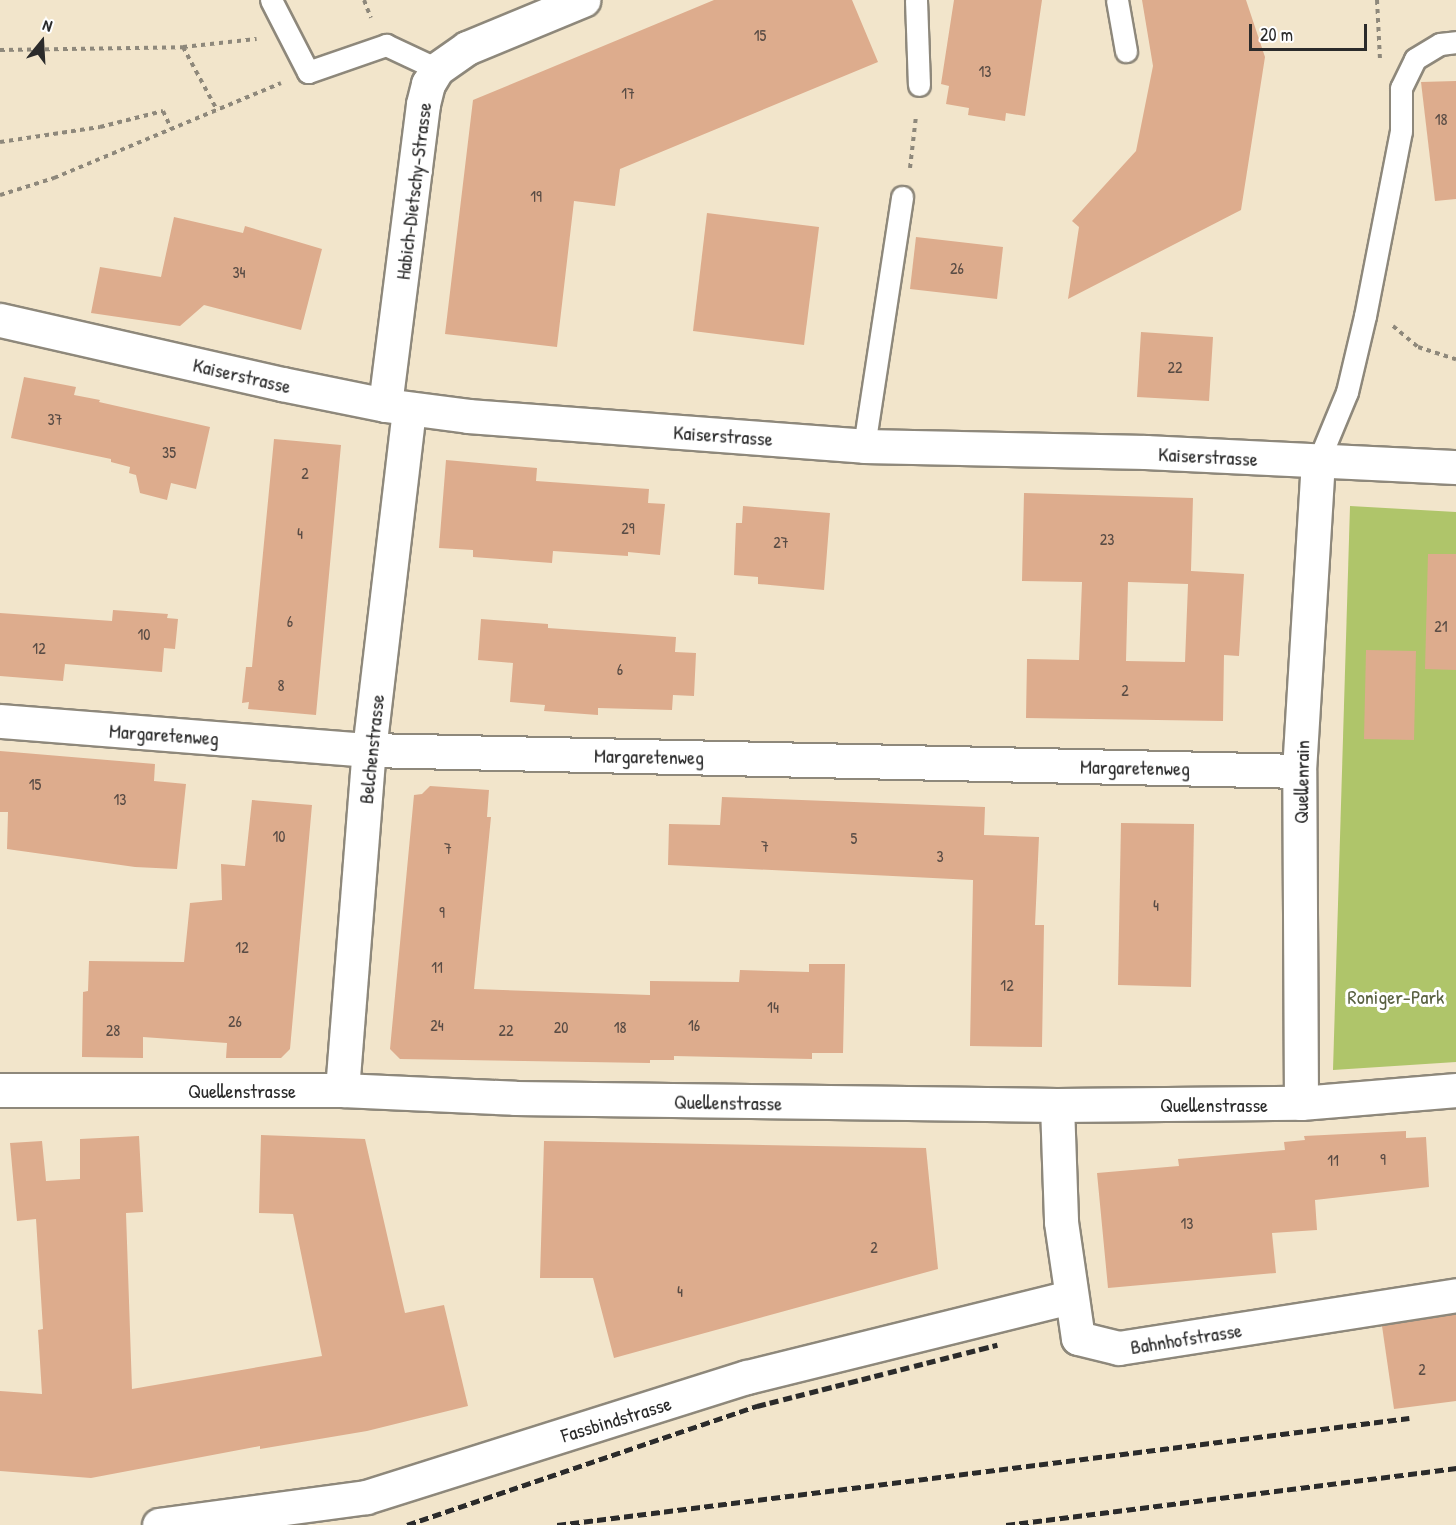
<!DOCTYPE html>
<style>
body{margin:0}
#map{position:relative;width:1456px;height:1525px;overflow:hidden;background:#f2e5cb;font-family:"Patrick Hand",sans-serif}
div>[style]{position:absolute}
.green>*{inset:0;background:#afc56a}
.building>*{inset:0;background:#ddac8d}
.path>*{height:4px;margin-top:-2px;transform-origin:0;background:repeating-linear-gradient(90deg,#8e887b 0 4.5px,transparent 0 9px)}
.roads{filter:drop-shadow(2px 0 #8e887b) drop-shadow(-2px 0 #8e887b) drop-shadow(0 2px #8e887b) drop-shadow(0 -2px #8e887b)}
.service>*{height:21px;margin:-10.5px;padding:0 10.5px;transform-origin:10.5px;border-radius:10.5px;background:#fff}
.minor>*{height:33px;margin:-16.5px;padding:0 16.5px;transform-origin:16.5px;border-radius:16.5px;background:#fff}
.primary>*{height:33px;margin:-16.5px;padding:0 16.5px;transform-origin:16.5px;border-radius:16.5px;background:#fff}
.rail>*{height:4.5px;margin-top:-2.25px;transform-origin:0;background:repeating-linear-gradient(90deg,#2b2b2b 0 9px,transparent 0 13.5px)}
span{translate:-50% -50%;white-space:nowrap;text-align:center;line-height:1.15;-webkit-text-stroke:6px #fff;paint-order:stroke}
.number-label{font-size:16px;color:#584b44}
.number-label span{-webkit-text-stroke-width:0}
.street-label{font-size:20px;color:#2b2b2b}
.park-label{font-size:20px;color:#596141}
.north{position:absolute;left:12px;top:12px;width:60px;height:60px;-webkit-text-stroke:4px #fff;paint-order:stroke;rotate:18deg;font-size:16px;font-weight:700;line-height:24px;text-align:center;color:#2b2b2b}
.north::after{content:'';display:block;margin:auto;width:21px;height:27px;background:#2b2b2b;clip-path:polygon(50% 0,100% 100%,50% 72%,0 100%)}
.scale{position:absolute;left:1249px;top:24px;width:118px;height:27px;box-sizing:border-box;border:3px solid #2b2b2b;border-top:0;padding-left:8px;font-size:18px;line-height:21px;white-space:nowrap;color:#2b2b2b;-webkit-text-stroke:4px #fff;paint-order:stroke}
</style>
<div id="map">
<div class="green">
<i style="clip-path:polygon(1350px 506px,1456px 512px,1456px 1062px,1333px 1070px)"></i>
</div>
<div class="building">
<i style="clip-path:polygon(714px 0,852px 0,878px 62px,620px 169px,615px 206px,574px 201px,557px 347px,445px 334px,473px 100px)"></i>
<i style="clip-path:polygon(954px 0,1042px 0,1025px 116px,1006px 113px,1005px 121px,968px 115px,969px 108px,946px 104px,949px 86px,941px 84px)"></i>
<i style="clip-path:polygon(1142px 0,1246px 0,1265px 57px,1241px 210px,1068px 299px,1079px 227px,1072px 221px,1136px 151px,1153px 66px)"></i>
<i style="clip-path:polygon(1456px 81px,1456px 199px,1435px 201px,1421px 82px)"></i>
<i style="clip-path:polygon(707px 213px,819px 227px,804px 345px,693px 331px)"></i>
<i style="clip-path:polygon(174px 217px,243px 233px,245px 226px,322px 249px,301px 330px,204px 305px,180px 326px,91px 313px,100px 267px,161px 277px)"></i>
<i style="clip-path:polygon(916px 237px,1003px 247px,997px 299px,910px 289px)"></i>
<i style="clip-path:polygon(1141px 332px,1213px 337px,1209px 401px,1137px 397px)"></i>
<i style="clip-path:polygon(24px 377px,76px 387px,74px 395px,100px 400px,99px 402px,210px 427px,196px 489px,171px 483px,167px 500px,140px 493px,136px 475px,129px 473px,130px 467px,111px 462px,111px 459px,11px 438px)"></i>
<i style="clip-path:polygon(274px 439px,341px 445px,316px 715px,248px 709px,249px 702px,242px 703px,246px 667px,252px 667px)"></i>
<i style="clip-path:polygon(446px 460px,537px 468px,536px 481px,649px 489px,648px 503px,665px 504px,660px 555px,628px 552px,628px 556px,553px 551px,552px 563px,473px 557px,473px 550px,439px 548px)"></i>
<i style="clip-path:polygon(evenodd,1024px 493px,1193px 498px,1191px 571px,1244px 574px,1239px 656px,1224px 655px,1223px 721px,1026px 718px,1027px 659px,1079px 660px,1082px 582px,1022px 581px,1024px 493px,1128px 582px,1188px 584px,1185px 662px,1126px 661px,1128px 582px)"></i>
<i style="clip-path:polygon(743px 506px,830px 513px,824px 590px,758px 584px,758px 577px,734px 575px,736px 523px,742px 523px)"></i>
<i style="clip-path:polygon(1428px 554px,1456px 554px,1456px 670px,1425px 669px)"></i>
<i style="clip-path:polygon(113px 610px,168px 614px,167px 618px,178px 619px,175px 649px,164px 648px,162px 672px,65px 664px,63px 681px,0 676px,0 613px,112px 621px)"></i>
<i style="clip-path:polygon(481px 619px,548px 624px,548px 628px,676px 637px,675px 652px,696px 653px,694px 696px,673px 695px,672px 710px,598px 708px,598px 715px,544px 711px,545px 705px,510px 702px,513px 663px,478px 660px)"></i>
<i style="clip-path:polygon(1366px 650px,1416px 651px,1414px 740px,1364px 739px)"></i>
<i style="clip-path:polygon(0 751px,155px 764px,154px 781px,186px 784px,177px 869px,135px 867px,7px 849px,8px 812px,0 812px)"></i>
<i style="clip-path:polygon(430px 786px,489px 790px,487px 817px,491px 817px,474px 989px,650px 995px,650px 981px,739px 982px,740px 970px,809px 972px,809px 964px,845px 964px,843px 1053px,812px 1053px,812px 1059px,674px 1056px,674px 1060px,650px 1060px,650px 1063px,400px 1059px,390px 1049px,414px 795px,422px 794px)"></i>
<i style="clip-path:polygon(722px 797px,985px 807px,984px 835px,1039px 837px,1035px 925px,1044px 925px,1042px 1047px,970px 1046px,973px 880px,668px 865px,669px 824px,720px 825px)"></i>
<i style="clip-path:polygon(252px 800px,312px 805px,290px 1049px,281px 1058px,226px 1058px,227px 1043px,143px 1037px,143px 1058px,82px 1057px,83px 992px,88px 991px,89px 961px,184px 962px,190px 903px,222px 900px,221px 864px,245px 866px)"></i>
<i style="clip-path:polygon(1121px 823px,1194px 824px,1191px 987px,1118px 985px)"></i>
<i style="clip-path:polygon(1406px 1131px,1406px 1138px,1426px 1137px,1429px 1187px,1315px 1200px,1317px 1230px,1272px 1233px,1276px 1273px,1108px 1288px,1097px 1173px,1179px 1166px,1178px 1159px,1285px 1150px,1284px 1142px,1305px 1140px,1304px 1136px)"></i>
<i style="clip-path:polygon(261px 1135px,365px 1139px,405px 1313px,444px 1305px,468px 1406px,367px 1431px,260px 1449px,260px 1446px,91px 1478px,0 1471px,0 1391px,42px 1394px,38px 1330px,43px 1329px,36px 1219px,17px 1221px,10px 1143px,42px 1141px,46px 1181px,80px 1179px,80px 1139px,139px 1136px,143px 1212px,126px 1213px,132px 1389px,322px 1356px,293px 1214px,259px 1213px)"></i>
<i style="clip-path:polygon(544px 1141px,926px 1148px,938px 1269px,614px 1358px,593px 1278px,540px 1278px)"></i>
<i style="clip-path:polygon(1456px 1314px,1456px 1401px,1394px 1409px,1382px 1326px)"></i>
</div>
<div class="path">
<i style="left:364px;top:0;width:19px;rotate:69deg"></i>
<i style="left:1377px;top:0;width:59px;rotate:87.1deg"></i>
<i style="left:183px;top:47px;width:74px;rotate:-6.2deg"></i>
<i style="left:0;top:50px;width:183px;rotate:-0.9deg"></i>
<i style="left:183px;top:47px;width:72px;rotate:61.6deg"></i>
<i style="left:0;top:142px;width:101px;rotate:-8.5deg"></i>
<i style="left:100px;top:127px;width:65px;rotate:-14.3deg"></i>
<i style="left:163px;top:111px;width:19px;rotate:65deg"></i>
<i style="left:910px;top:168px;width:52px;rotate:-83.4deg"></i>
<i style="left:0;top:195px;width:57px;rotate:-17.5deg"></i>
<i style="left:54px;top:178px;width:246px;rotate:-22.7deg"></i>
<i style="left:1393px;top:326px;width:33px;rotate:40deg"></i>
<i style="left:1418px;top:347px;width:40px;rotate:18deg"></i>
</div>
<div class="roads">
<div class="service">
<i style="left:271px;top:0;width:81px;rotate:62.8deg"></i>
<i style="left:308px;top:72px;width:83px;rotate:-19.1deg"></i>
<i style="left:386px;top:45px;width:56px;rotate:25.2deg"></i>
<i style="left:916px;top:0;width:85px;rotate:88deg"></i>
<i style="left:1117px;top:0;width:52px;rotate:80deg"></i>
<i style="left:864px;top:446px;width:252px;rotate:-81.3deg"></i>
<i style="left:1318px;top:462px;width:76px;rotate:-67.5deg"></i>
<i style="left:1347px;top:392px;width:78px;rotate:-76.7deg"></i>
<i style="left:1365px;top:316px;width:188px;rotate:-79deg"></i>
<i style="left:1401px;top:131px;width:43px;rotate:-90deg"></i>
<i style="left:1401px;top:88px;width:32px;rotate:-64deg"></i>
<i style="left:1415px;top:59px;width:29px;rotate:-31deg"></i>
<i style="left:1440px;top:44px;width:16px;rotate:-7deg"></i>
</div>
<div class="minor">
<i style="left:385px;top:405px;width:303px;rotate:-82.8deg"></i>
<i style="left:423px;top:104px;width:21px;rotate:-76deg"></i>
<i style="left:428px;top:84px;width:17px;rotate:-59deg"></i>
<i style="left:437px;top:69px;width:37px;rotate:-35deg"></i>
<i style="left:467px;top:48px;width:126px;rotate:-22.5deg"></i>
<i style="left:0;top:721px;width:370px;rotate:4.5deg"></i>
<i style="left:369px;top:750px;width:930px;rotate:1.29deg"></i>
<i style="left:0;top:1090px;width:342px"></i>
<i style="left:342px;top:1090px;width:173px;rotate:2.6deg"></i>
<i style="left:515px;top:1098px;width:542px;rotate:0.74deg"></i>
<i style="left:1057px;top:1105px;width:244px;rotate:-0.5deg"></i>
<i style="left:1301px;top:1103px;width:156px;rotate:-4.8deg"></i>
<i style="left:342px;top:1090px;width:341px;rotate:-85.5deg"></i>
<i style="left:369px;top:750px;width:343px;rotate:-83.3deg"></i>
<i style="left:1301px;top:1103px;width:332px;rotate:-90.3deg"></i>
<i style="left:1299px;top:771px;width:310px;rotate:-86.5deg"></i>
<i style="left:1057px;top:1105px;width:117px;rotate:88deg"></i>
<i style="left:1061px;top:1222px;width:117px;rotate:81.7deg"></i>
<i style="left:1078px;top:1338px;width:42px;rotate:13.7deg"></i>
<i style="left:1119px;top:1348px;width:341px;rotate:-8.9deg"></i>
<i style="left:159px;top:1525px;width:209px;rotate:-7.7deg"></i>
<i style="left:366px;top:1497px;width:399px;rotate:-17.5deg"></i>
<i style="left:747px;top:1377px;width:333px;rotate:-13.9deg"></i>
</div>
<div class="primary">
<i style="left:0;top:320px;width:289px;rotate:12.8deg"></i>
<i style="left:282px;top:384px;width:105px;rotate:11.5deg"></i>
<i style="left:385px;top:405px;width:84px;rotate:7.5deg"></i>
<i style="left:468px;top:416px;width:397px;rotate:4.3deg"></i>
<i style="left:864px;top:446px;width:282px;rotate:1.2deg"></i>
<i style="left:1146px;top:452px;width:310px;rotate:2.8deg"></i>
</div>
</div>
<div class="rail">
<i style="left:407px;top:1525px;width:370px;rotate:-18.8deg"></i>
<i style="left:757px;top:1406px;width:248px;rotate:-14.3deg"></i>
<i style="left:557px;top:1525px;width:859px;rotate:-7.16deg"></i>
<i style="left:1006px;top:1525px;width:454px;rotate:-7.2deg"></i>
</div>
<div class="number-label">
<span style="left:760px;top:35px">15</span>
<span style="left:985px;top:71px">13</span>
<span style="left:628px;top:93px">17</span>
<span style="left:1441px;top:119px">18</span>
<span style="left:536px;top:196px">19</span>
<span style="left:957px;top:268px">26</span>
<span style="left:239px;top:272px">34</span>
<span style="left:1175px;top:367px">22</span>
<span style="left:55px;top:419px">37</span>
<span style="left:169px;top:452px">35</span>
<span style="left:305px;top:473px">2</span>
<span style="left:628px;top:528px">29</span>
<span style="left:300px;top:533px">4</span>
<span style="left:1107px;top:539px">23</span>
<span style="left:781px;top:542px">27</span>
<span style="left:290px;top:621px">6</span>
<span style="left:1441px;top:626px">21</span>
<span style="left:144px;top:634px">10</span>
<span style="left:39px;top:648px">12</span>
<span style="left:620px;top:669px">6</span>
<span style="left:281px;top:685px">8</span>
<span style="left:1125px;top:690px">2</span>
<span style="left:35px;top:784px">15</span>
<span style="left:120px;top:799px">13</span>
<span style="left:279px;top:836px">10</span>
<span style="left:854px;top:838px">5</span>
<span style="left:765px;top:846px">7</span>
<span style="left:448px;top:848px">7</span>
<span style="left:940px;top:856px">3</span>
<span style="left:1156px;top:905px">4</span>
<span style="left:442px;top:912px">9</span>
<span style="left:242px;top:947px">12</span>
<span style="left:437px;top:967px">11</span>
<span style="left:1007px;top:985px">12</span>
<span style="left:773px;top:1007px">14</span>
<span style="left:235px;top:1021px">26</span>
<span style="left:437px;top:1025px">24</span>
<span style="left:694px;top:1025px">16</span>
<span style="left:561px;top:1027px">20</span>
<span style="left:620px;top:1027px">18</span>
<span style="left:113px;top:1030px">28</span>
<span style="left:506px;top:1030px">22</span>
<span style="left:1383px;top:1159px">9</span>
<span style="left:1333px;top:1160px">11</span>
<span style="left:1187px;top:1223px">13</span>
<span style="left:874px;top:1247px">2</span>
<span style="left:680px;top:1291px">4</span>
<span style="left:1422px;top:1369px">2</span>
</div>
<div class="street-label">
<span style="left:413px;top:191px;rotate:-83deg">Habich-Dietschy-Strasse</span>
<span style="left:242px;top:375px;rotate:13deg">Kaiserstrasse</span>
<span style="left:723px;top:435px;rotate:4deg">Kaiserstrasse</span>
<span style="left:1208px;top:456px;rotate:3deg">Kaiserstrasse</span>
<span style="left:164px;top:734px;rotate:4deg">Margaretenweg</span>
<span style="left:371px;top:749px;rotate:-84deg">Belchenstrasse</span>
<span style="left:649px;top:756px;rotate:1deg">Margaretenweg</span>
<span style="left:1135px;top:767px;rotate:1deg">Margaretenweg</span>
<span style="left:1301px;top:782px;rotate:-89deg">Quellenrain</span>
<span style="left:242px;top:1090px">Quellenstrasse</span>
<span style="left:728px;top:1102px;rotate:1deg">Quellenstrasse</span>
<span style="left:1214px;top:1104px">Quellenstrasse</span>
<span style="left:1186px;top:1338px;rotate:-9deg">Bahnhofstrasse</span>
<span style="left:616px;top:1419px;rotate:-17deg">Fassbindstrasse</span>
</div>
<div class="park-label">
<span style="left:1396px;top:996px">Roniger-Park</span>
</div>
<div class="north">N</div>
<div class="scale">20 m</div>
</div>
